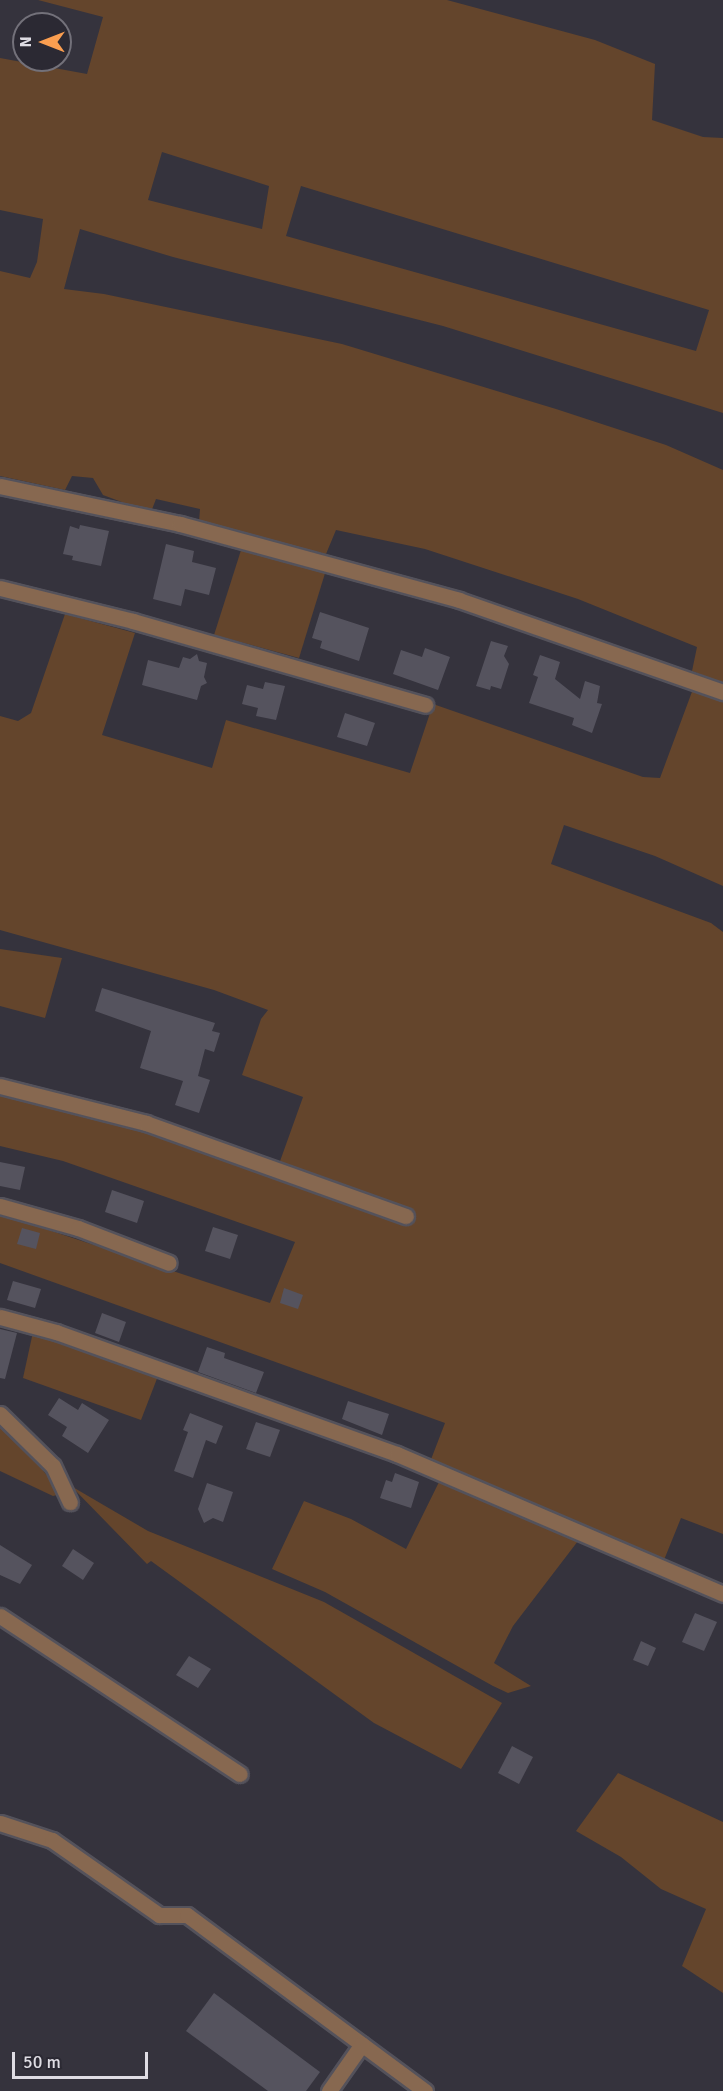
<!DOCTYPE html>
<style>
body{margin:0}
#map{position:relative;width:723px;height:2091px;overflow:hidden;background:#35333d;font-family:Signika,sans-serif}
div>[style]{position:absolute}
.green>*{inset:0;background:#64452c}
.building>*{inset:0;background:#55535e}
.roads{filter:drop-shadow(2px 0 #54525b) drop-shadow(-2px 0 #54525b) drop-shadow(0 2px #54525b) drop-shadow(0 -2px #54525b)}
.minor>*{height:15px;margin:-7.5px;padding:0 7.5px;transform-origin:7.5px;border-radius:7.5px;background:#876850}
span{translate:-50% -50%;white-space:nowrap;text-align:center;line-height:1.15;-webkit-text-stroke:4.5px #2b2933;paint-order:stroke}
.north{position:absolute;left:12px;top:12px;width:60px;height:60px;box-sizing:border-box;background:#2b2933;border:2px solid #73717a;border-radius:50%;rotate:270deg;font-size:16px;font-weight:700;line-height:24px;text-align:center;color:#dfdde4}
.north::after{content:'';display:block;margin:auto;width:21px;height:27px;background:#fb9e50;clip-path:polygon(50% 0,100% 100%,50% 72%,0 100%)}
.scale{position:absolute;left:12px;top:2052px;width:136px;height:27px;box-sizing:border-box;border:3px solid #dfdde4;border-top:0;padding-left:8px;font-size:18px;line-height:21px;white-space:nowrap;color:#dfdde4;-webkit-text-stroke:4px #2b2933;paint-order:stroke}
</style>
<div id="map">
<div class="green">
<i style="clip-path:polygon(evenodd,38px 0,447px 0,595px 40px,655px 64px,652px 120px,703px 137px,723px 138px,723px 413px,443px 326px,173px 257px,80px 229px,64px 289px,104px 294px,342px 344px,556px 409px,666px 445px,723px 470px,723px 683px,692px 671px,697px 647px,578px 599px,425px 549px,336px 530px,326px 554px,199px 522px,200px 509px,156px 499px,151px 512px,127px 504px,103px 495px,93px 478px,72px 476px,65px 490px,0 476px,0 271px,30px 278px,37px 262px,43px 219px,0 210px,0 58px,87px 74px,103px 17px,38px 0,162px 152px,269px 186px,262px 229px,148px 200px,162px 152px,38px 0,301px 186px,709px 310px,696px 351px,286px 236px,301px 186px)"></i>
<i style="clip-path:polygon(242px 547px,326px 570px,299px 658px,214px 635px)"></i>
<i style="clip-path:polygon(65px 614px,135px 633px,102px 735px,212px 768px,226px 720px,410px 773px,433px 704px,643px 777px,660px 778px,693px 689px,723px 698px,723px 886px,655px 856px,564px 825px,551px 864px,711px 923px,723px 932px,723px 1534px,681px 1518px,664px 1560px,430px 1462px,445px 1423px,0 1263px,0 1214px,270px 1303px,295px 1242px,63px 1161px,0 1146px,0 1091px,132px 1126px,399px 1224px,404px 1209px,279px 1164px,303px 1097px,242px 1075px,261px 1019px,268px 1010px,214px 990px,0 930px,0 716px,18px 721px,31px 713px)"></i>
<i style="clip-path:polygon(0 949px,62px 958px,45px 1018px,0 1006px)"></i>
<i style="clip-path:polygon(33px 1332px,158px 1376px,141px 1420px,23px 1378px)"></i>
<i style="clip-path:polygon(0 1424px,26px 1448px,61px 1494px,53px 1496px,0 1471px)"></i>
<i style="clip-path:polygon(439px 1482px,578px 1541px,513px 1626px,494px 1663px,531px 1686px,508px 1693px,493px 1686px,325px 1592px,272px 1569px,304px 1501px,351px 1519px,406px 1549px)"></i>
<i style="clip-path:polygon(71px 1486px,148px 1531px,324px 1602px,502px 1703px,461px 1769px,374px 1723px,151px 1561px,147px 1564px)"></i>
<i style="clip-path:polygon(618px 1773px,723px 1822px,723px 1993px,682px 1966px,706px 1909px,661px 1889px,621px 1857px,576px 1831px)"></i>
</div>
<div class="building">
<i style="clip-path:polygon(80px 525px,109px 531px,101px 566px,72px 560px,73px 556px,63px 554px,70px 526px,79px 529px)"></i>
<i style="clip-path:polygon(166px 544px,194px 551px,192px 562px,216px 568px,209px 595px,185px 589px,181px 606px,153px 599px)"></i>
<i style="clip-path:polygon(320px 612px,369px 628px,359px 661px,320px 648px,322px 641px,312px 638px)"></i>
<i style="clip-path:polygon(491px 641px,508px 646px,504px 656px,509px 664px,501px 689px,491px 686px,490px 690px,476px 686px)"></i>
<i style="clip-path:polygon(425px 648px,450px 657px,438px 690px,393px 674px,401px 650px,422px 657px)"></i>
<i style="clip-path:polygon(197px 654px,199px 661px,207px 663px,204px 677px,207px 683px,201px 686px,197px 700px,142px 685px,148px 660px,179px 668px,183px 657px,190px 659px)"></i>
<i style="clip-path:polygon(540px 655px,560px 662px,555px 679px,580px 699px,585px 681px,600px 686px,597px 703px,602px 704px,592px 733px,572px 725px,574px 718px,529px 703px,538px 677px,533px 675px)"></i>
<i style="clip-path:polygon(265px 682px,285px 686px,276px 720px,256px 716px,258px 708px,242px 704px,247px 685px,263px 689px)"></i>
<i style="clip-path:polygon(345px 713px,375px 723px,367px 746px,337px 737px)"></i>
<i style="clip-path:polygon(102px 988px,215px 1023px,212px 1031px,220px 1033px,214px 1052px,205px 1049px,198px 1076px,210px 1080px,199px 1113px,175px 1105px,183px 1081px,140px 1068px,151px 1031px,95px 1011px)"></i>
<i style="clip-path:polygon(0 1162px,25px 1167px,20px 1190px,0 1186px)"></i>
<i style="clip-path:polygon(112px 1190px,144px 1201px,137px 1223px,105px 1212px)"></i>
<i style="clip-path:polygon(213px 1227px,238px 1235px,230px 1259px,205px 1251px)"></i>
<i style="clip-path:polygon(22px 1228px,40px 1233px,36px 1249px,17px 1244px)"></i>
<i style="clip-path:polygon(13px 1281px,41px 1289px,35px 1308px,7px 1300px)"></i>
<i style="clip-path:polygon(284px 1288px,303px 1295px,298px 1309px,280px 1303px)"></i>
<i style="clip-path:polygon(102px 1313px,126px 1322px,119px 1342px,95px 1333px)"></i>
<i style="clip-path:polygon(0 1329px,17px 1333px,5px 1379px,0 1378px)"></i>
<i style="clip-path:polygon(207px 1347px,225px 1353px,224px 1358px,264px 1372px,256px 1393px,198px 1372px)"></i>
<i style="clip-path:polygon(59px 1398px,78px 1410px,82px 1403px,109px 1420px,88px 1453px,62px 1436px,67px 1427px,48px 1415px)"></i>
<i style="clip-path:polygon(348px 1401px,389px 1414px,382px 1435px,342px 1419px)"></i>
<i style="clip-path:polygon(190px 1413px,223px 1426px,216px 1444px,206px 1440px,193px 1478px,174px 1471px,188px 1432px,183px 1430px)"></i>
<i style="clip-path:polygon(256px 1422px,280px 1430px,270px 1457px,246px 1449px)"></i>
<i style="clip-path:polygon(395px 1473px,419px 1482px,411px 1508px,380px 1498px,386px 1480px,392px 1482px)"></i>
<i style="clip-path:polygon(207px 1483px,233px 1492px,223px 1522px,213px 1518px,204px 1523px,198px 1509px)"></i>
<i style="clip-path:polygon(0 1545px,32px 1565px,20px 1584px,0 1575px)"></i>
<i style="clip-path:polygon(73px 1549px,94px 1563px,83px 1580px,62px 1566px)"></i>
<i style="clip-path:polygon(695px 1613px,717px 1622px,704px 1651px,682px 1642px)"></i>
<i style="clip-path:polygon(641px 1641px,656px 1648px,648px 1666px,633px 1660px)"></i>
<i style="clip-path:polygon(189px 1656px,211px 1669px,198px 1688px,176px 1675px)"></i>
<i style="clip-path:polygon(512px 1746px,533px 1757px,519px 1784px,498px 1773px)"></i>
<i style="clip-path:polygon(214px 1993px,320px 2072px,306px 2091px,268px 2091px,186px 2031px)"></i>
</div>
<div class="roads">
<div class="minor">
<i style="left:0;top:486px;width:184px;rotate:11.9deg"></i>
<i style="left:180px;top:524px;width:289px;rotate:15.2deg"></i>
<i style="left:459px;top:600px;width:280px;rotate:19.2deg"></i>
<i style="left:0;top:588px;width:137px;rotate:13.9deg"></i>
<i style="left:133px;top:621px;width:304px;rotate:16deg"></i>
<i style="left:0;top:1086px;width:151px;rotate:14.2deg"></i>
<i style="left:146px;top:1123px;width:276px;rotate:19.7deg"></i>
<i style="left:0;top:1206px;width:81px;rotate:15.8deg"></i>
<i style="left:78px;top:1228px;width:97px;rotate:21deg"></i>
<i style="left:0;top:1317px;width:58px;rotate:15deg"></i>
<i style="left:56px;top:1332px;width:362px;rotate:19.7deg"></i>
<i style="left:397px;top:1454px;width:355px;rotate:23.2deg"></i>
<i style="left:0;top:1414px;width:74px;rotate:44.5deg"></i>
<i style="left:53px;top:1466px;width:40px;rotate:65deg"></i>
<i style="left:0;top:1616px;width:287px;rotate:33.4deg"></i>
<i style="left:0;top:1823px;width:55px;rotate:18.1deg"></i>
<i style="left:52px;top:1840px;width:131px;rotate:35deg"></i>
<i style="left:159px;top:1915px;width:28px"></i>
<i style="left:187px;top:1915px;width:296px;rotate:36.5deg"></i>
<i style="left:329px;top:2091px;width:57px;rotate:-54.9deg"></i>
</div>
</div>
<div class="north">N</div>
<div class="scale">50 m</div>
</div>
